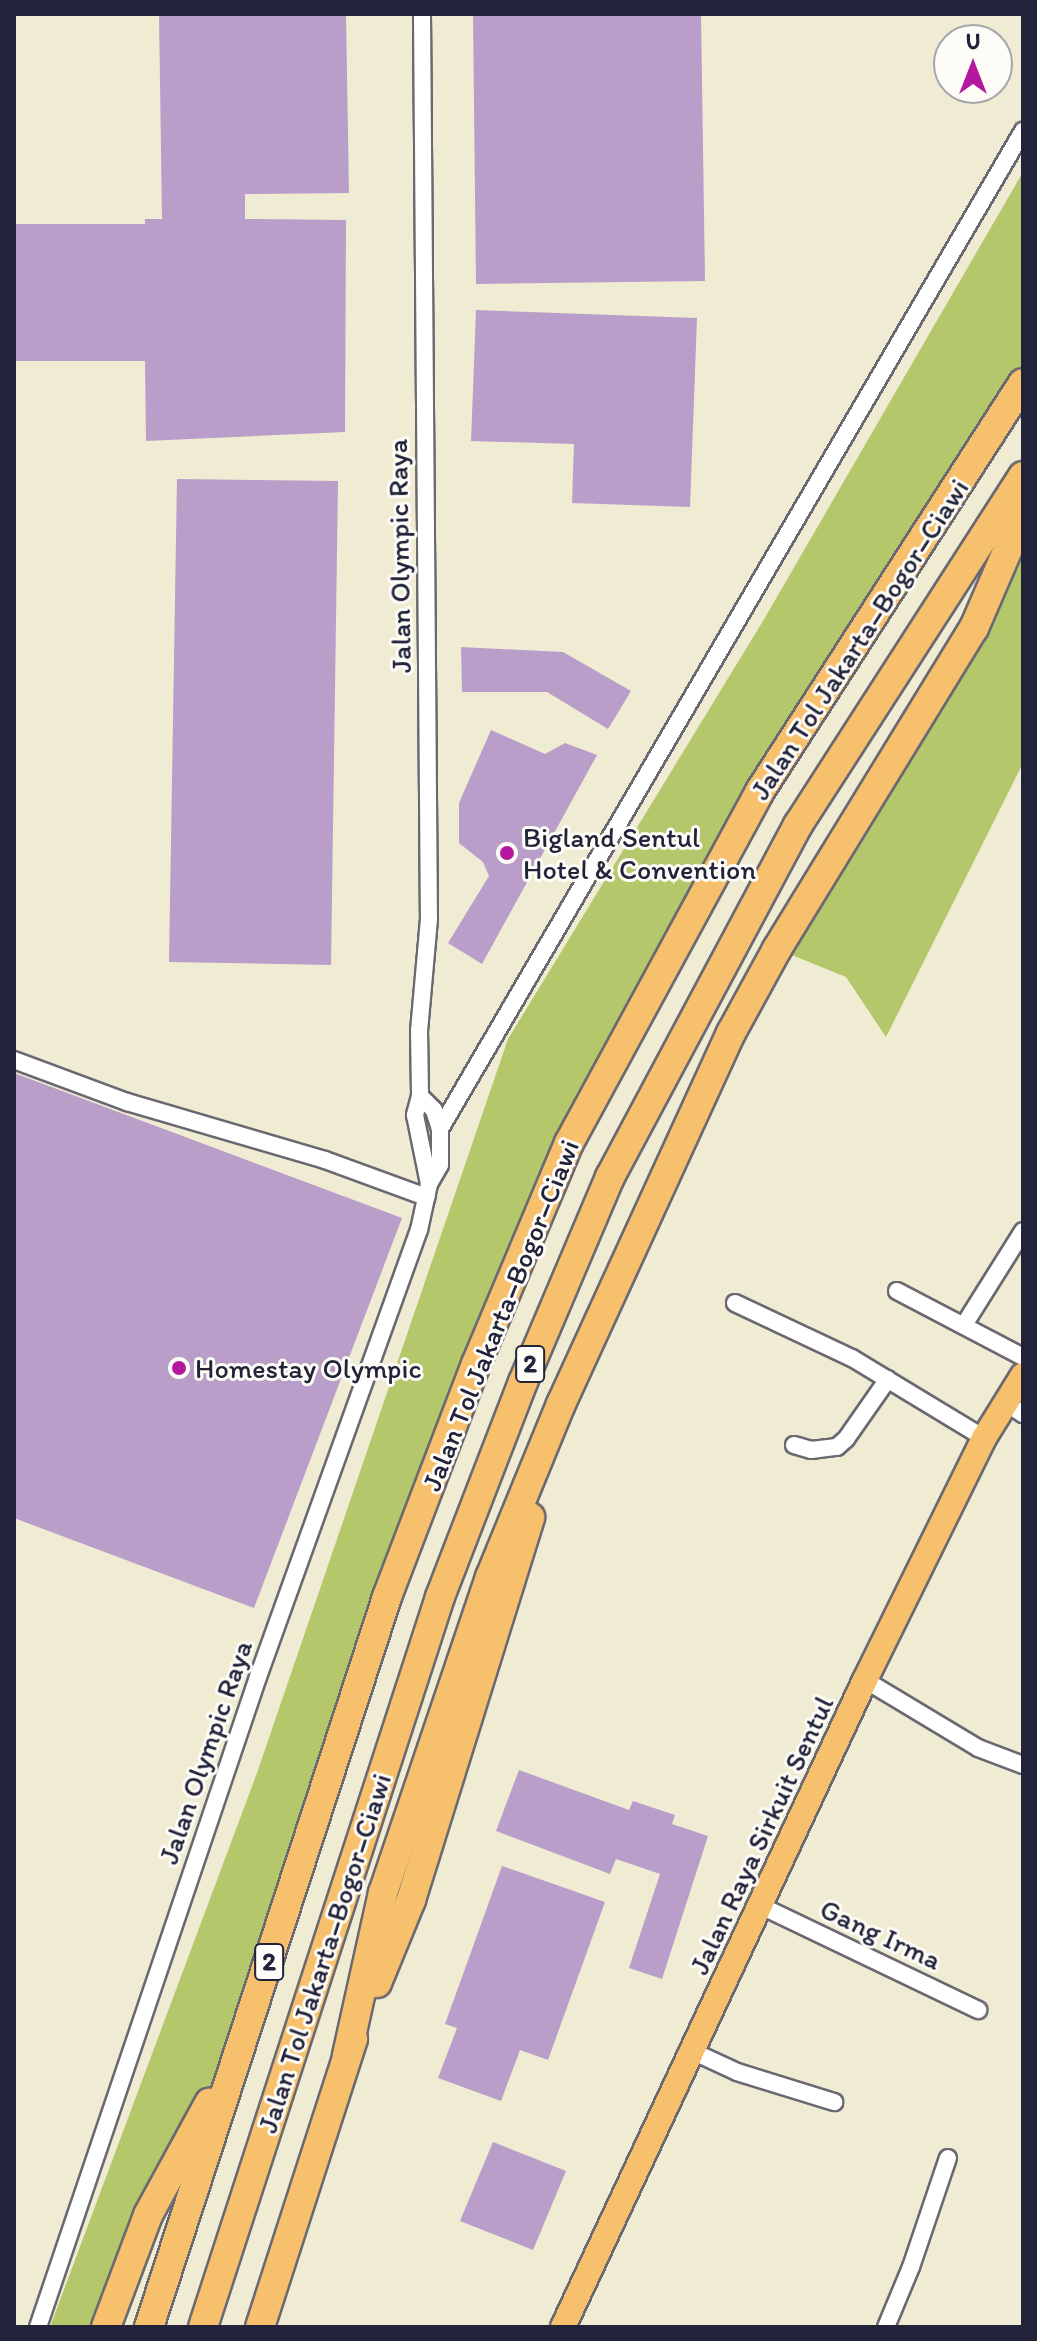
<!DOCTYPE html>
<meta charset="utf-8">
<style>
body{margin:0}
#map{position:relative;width:1037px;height:2341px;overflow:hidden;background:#f0ebd3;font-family:Itim,sans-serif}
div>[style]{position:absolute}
.green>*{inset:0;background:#b4c76b}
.building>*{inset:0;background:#b89ec8}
.roads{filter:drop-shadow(2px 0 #6a6870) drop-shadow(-2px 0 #6a6870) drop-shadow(0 2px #6a6870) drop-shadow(0 -2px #6a6870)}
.minor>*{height:16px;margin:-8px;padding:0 8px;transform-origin:8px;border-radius:8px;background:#fff}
.primary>*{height:24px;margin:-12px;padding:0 12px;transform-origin:12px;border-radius:12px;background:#f7c06c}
.motorway>*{height:28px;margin:-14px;padding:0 14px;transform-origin:14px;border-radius:14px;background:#f7c06c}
.dots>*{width:22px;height:22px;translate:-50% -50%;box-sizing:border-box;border:4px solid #fdfcf7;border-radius:50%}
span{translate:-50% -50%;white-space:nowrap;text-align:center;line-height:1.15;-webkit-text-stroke:6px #fdfcf7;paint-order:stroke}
.shield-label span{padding:2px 6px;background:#fdfcf7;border:2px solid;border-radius:6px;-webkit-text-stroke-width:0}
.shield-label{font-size:26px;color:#22223b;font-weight:700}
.street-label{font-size:28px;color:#22223b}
.poi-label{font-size:28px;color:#22223b}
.left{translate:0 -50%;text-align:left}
.frame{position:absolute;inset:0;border:16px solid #22223b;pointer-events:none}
.north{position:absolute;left:933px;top:24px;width:80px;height:80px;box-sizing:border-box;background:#fdfcf7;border:2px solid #a5a5ac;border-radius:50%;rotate:0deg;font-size:22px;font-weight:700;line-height:32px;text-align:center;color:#22223b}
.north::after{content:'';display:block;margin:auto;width:28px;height:36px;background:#b5179e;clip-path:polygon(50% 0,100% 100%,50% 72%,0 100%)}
</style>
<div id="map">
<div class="green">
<i style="clip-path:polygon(1023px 172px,1023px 383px,675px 944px,476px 1364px,243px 2041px,106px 2327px,50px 2327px,257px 1773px,508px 1039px,763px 621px)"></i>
<i style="clip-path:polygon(1023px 514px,1023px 763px,886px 1037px,846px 977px,777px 949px)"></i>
</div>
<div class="building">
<i style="clip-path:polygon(159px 14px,346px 14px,349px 193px,245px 194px,245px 219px,346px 220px,345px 432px,146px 441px,145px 361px,14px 361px,14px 224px,145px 224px,145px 219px,162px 219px)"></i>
<i style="clip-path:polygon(473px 14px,701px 14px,705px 281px,476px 284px)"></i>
<i style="clip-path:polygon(476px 310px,697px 318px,690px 507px,572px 503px,574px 444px,471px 441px)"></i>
<i style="clip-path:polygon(177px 479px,338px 481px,331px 965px,169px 962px)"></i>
<i style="clip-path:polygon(461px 647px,563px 652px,631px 691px,608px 729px,547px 692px,462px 692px)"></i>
<i style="clip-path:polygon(491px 730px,545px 754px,565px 743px,597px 755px,482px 964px,448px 943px,489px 876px,483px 862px,459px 843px,459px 803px)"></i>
<i style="clip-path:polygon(14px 1073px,402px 1218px,254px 1608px,14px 1518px)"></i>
<i style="clip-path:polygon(519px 1770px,629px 1810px,633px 1801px,675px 1815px,672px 1824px,708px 1836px,662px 1979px,629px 1968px,660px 1874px,616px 1859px,610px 1874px,496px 1831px)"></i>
<i style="clip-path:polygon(502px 1866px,605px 1902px,548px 2060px,520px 2050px,501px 2101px,438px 2078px,457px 2028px,445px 2024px)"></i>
<i style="clip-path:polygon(493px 2142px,566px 2171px,533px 2250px,460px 2221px)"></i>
</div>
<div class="roads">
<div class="minor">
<i style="left:422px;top:14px;width:905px;rotate:89.56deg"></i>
<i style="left:429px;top:919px;width:111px;rotate:95.1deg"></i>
<i style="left:419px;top:1030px;width:66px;rotate:89.1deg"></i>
<i style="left:420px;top:1096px;width:20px;rotate:105deg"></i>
<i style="left:415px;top:1115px;width:70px;rotate:78.5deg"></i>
<i style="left:14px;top:1060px;width:121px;rotate:20.4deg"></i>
<i style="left:127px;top:1102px;width:206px;rotate:16.3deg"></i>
<i style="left:325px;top:1160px;width:108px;rotate:20.1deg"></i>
<i style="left:440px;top:1129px;width:1156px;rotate:-59.71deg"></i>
<i style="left:897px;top:1291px;width:142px;rotate:27.6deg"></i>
<i style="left:735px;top:1303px;width:129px;rotate:25.2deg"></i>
<i style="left:852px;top:1358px;width:154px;rotate:31.2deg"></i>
<i style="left:964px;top:1325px;width:111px;rotate:-57.9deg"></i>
<i style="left:1005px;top:1402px;width:22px;rotate:34deg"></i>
<i style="left:794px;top:1445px;width:18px;rotate:16deg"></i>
<i style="left:811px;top:1450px;width:26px;rotate:-7deg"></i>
<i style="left:837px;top:1447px;width:12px;rotate:-42deg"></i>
<i style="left:846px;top:1439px;width:73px;rotate:-55deg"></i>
<i style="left:865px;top:1680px;width:132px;rotate:31deg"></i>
<i style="left:978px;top:1748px;width:48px;rotate:20.7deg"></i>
<i style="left:761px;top:1906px;width:241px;rotate:25.6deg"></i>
<i style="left:694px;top:2052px;width:47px;rotate:24.9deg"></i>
<i style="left:737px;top:2072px;width:102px;rotate:17.2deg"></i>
<i style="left:38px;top:2327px;width:686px;rotate:-71.3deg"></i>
<i style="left:258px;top:1677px;width:475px;rotate:-70.2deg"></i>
<i style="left:419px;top:1230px;width:47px;rotate:-77.7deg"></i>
<i style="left:429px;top:1184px;width:22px;rotate:-60deg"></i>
<i style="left:440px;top:1165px;width:36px;rotate:-90deg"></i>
<i style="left:440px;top:1129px;width:20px;rotate:-108deg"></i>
<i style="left:434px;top:1110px;width:20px;rotate:-135deg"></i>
<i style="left:886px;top:2327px;width:65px;rotate:-67.4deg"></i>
<i style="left:911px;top:2267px;width:115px;rotate:-71.3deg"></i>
</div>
<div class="primary">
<i style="left:563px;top:2327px;width:714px;rotate:-64.98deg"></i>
<i style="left:865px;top:1680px;width:270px;rotate:-63.8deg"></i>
<i style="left:984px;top:1438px;width:74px;rotate:-58.2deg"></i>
</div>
<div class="motorway">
<i style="left:377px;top:1983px;width:90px;rotate:-67.7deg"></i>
<i style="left:411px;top:1900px;width:401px;rotate:-72.7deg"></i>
<i style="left:347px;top:2055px;width:166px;rotate:-77.5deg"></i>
<i style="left:383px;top:1893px;width:334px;rotate:-71.3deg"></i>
<i style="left:490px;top:1577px;width:187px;rotate:-67.7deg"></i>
<i style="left:561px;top:1404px;width:408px;rotate:-65.4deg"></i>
<i style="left:731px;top:1033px;width:96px;rotate:-61.3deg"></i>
<i style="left:777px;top:949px;width:377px;rotate:-58.5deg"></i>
<i style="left:974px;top:628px;width:124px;rotate:-66.7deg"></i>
<i style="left:106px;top:2327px;width:120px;rotate:-69.4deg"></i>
<i style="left:148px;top:2215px;width:128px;rotate:-61.4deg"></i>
<i style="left:149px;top:2327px;width:768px;rotate:-71.94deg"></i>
<i style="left:387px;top:1597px;width:249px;rotate:-69.1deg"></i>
<i style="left:476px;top:1364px;width:240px;rotate:-67.2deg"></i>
<i style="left:569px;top:1143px;width:400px;rotate:-61.5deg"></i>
<i style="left:760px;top:791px;width:485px;rotate:-57.2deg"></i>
<i style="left:203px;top:2327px;width:768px;rotate:-72.01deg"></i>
<i style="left:440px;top:1597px;width:230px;rotate:-68.9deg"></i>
<i style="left:523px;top:1382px;width:223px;rotate:-67deg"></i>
<i style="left:610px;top:1177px;width:399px;rotate:-61.9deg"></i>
<i style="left:798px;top:825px;width:415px;rotate:-57.2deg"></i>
<i style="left:260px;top:2327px;width:303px;rotate:-72.1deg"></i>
</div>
</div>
<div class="dots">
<i style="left:507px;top:853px;background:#b5179e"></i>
<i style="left:179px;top:1368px;background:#b5179e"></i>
</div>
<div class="shield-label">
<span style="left:530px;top:1364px">2</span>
<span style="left:269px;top:1962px">2</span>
</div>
<div class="street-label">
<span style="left:399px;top:556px;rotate:-91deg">Jalan Olympic Raya</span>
<span style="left:859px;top:639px;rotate:-57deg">Jalan Tol Jakarta–Bogor–Ciawi</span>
<span style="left:500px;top:1315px;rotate:-68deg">Jalan Tol Jakarta–Bogor–Ciawi</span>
<span style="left:205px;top:1752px;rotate:-71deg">Jalan Olympic Raya</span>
<span style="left:761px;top:1835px;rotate:-65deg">Jalan Raya Sirkuit Sentul</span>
<span style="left:881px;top:1934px;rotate:25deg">Gang Irma</span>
<span style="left:324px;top:1953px;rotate:-72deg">Jalan Tol Jakarta–Bogor–Ciawi</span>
</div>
<div class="poi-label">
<span class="left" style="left:523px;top:853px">Bigland Sentul<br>Hotel &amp; Convention</span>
<span class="left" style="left:195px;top:1368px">Homestay Olympic</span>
</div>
<div class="frame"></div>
<div class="north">U</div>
</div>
